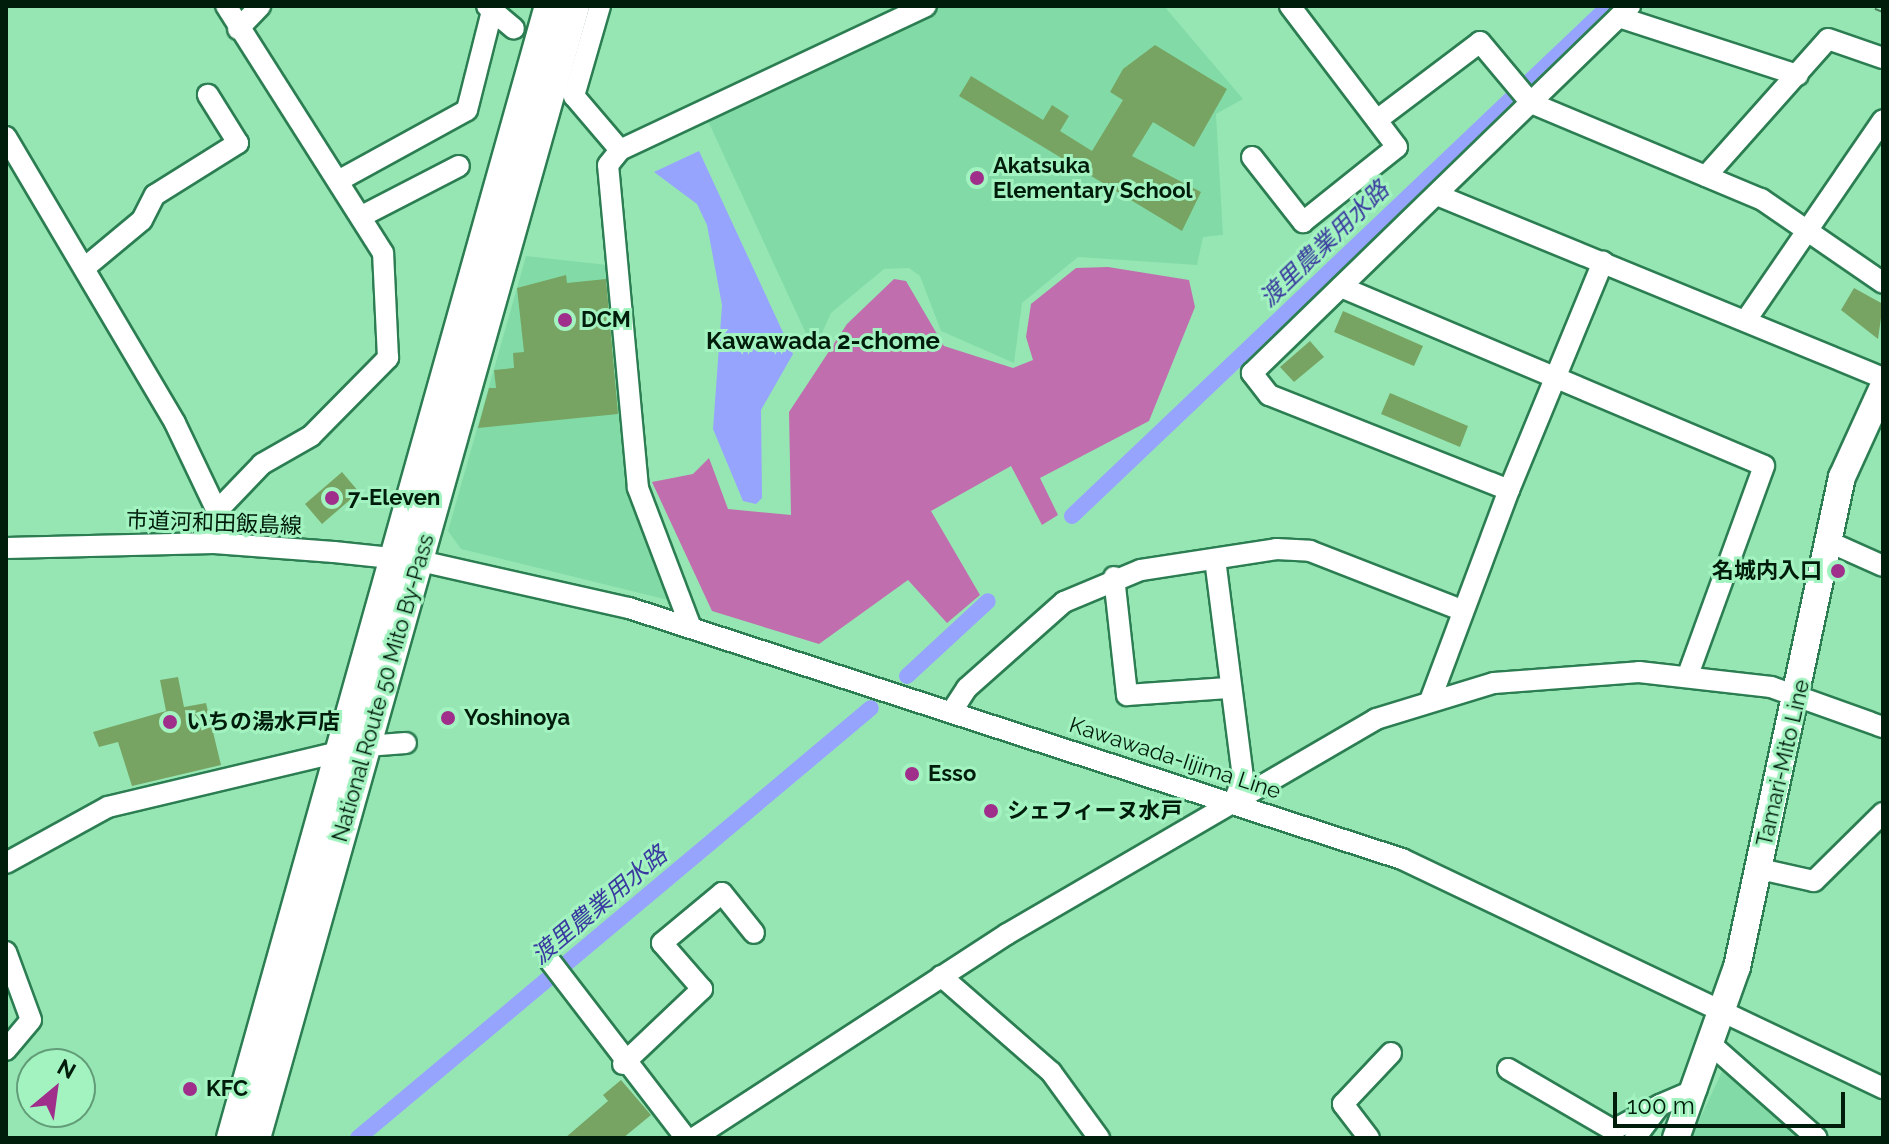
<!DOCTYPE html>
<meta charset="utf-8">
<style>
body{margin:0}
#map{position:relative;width:1889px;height:1144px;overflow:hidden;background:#96e6b4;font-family:Raleway,"Noto Sans JP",sans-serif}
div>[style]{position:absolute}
.built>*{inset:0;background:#82dba6}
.forest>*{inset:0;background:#c06ead}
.water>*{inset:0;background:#97a4fe}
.canal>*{height:16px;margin:-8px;padding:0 8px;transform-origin:8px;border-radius:8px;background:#97a4fe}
.building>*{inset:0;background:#77a462}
.roads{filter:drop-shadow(2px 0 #2c7e52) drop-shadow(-2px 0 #2c7e52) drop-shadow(0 2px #2c7e52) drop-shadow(0 -2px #2c7e52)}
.minor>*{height:20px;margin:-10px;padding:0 10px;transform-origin:10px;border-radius:10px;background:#fff}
.major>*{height:26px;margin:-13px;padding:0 13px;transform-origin:13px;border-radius:13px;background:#fff}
.highway>*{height:30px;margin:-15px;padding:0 15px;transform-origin:15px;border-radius:15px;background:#fff}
.rail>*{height:8px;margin-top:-4px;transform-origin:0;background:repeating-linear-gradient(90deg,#a3f3c1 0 15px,#4d8361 0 30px);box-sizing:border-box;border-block:2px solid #4d8361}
.dots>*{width:22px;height:22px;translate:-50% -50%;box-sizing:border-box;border:4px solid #a3f3c1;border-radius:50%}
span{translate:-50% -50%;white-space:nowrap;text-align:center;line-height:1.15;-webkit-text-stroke:6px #a3f3c1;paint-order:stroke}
.poi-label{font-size:22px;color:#001c0b;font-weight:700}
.left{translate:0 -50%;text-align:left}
.right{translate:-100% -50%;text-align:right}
.street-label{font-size:22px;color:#001c0b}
.water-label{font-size:24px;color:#39399f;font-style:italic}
.neighbourhood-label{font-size:24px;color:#001c0b;font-weight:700}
.frame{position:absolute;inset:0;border:8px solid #001c0b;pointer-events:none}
.north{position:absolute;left:16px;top:1048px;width:80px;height:80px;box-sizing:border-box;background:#a3f3c1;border:2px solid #629d78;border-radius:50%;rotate:29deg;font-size:22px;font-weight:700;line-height:32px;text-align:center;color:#001c0b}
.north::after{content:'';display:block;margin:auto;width:28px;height:36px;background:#a02e8b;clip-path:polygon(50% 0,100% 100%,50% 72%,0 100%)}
.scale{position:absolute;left:1613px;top:1092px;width:232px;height:36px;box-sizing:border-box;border:4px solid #001c0b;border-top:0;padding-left:10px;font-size:24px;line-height:28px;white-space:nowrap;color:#001c0b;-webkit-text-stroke:6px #a3f3c1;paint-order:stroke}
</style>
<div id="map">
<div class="built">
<i style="clip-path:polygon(940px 6px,1164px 6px,1243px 99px,1216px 114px,1223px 235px,1203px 237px,1197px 265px,1078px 257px,1022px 303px,1014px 363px,941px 331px,920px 276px,909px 268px,884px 269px,831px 313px,814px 351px,708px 121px)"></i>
<i style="clip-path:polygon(526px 256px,608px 265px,629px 487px,668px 600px,461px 549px,448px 531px)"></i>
<i style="clip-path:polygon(1725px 1065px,1808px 1138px,1691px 1138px)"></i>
</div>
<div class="forest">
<i style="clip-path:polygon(1108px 267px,1189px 280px,1195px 307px,1149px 421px,1040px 478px,1058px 515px,1042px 525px,1011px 466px,931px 511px,980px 595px,947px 623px,908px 580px,819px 644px,712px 611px,652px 482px,693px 474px,709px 458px,728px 509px,791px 515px,789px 412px,847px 324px,894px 279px,906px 281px,944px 346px,1013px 368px,1033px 360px,1026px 337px,1031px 304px,1076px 268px)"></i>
</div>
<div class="water">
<i style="clip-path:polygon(699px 151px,793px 354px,761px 410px,762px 498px,756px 504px,743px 501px,713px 429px,722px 305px,707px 225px,697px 204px,654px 172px)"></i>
</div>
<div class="canal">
<i style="left:1072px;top:516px;width:741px;rotate:-43.52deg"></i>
<i style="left:907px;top:676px;width:110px;rotate:-42.8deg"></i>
<i style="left:358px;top:1138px;width:669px;rotate:-39.97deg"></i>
</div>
<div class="building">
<i style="clip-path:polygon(1155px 45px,1227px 89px,1194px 147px,1153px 122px,1132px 156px,1201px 192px,1182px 231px,959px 96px,971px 76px,1043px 120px,1052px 105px,1069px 116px,1060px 131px,1092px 151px,1123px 100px,1110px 92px,1123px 69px)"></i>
<i style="clip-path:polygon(566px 275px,567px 283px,606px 279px,618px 414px,478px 428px,489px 388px,496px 388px,494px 370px,514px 368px,513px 353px,524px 352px,517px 288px)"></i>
<i style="clip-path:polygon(1854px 288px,1883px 304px,1878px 339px,1841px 310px)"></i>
<i style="clip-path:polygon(1343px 311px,1423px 346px,1414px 366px,1334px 332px)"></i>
<i style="clip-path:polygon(1310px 341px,1324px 357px,1294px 382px,1280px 367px)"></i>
<i style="clip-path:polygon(1390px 393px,1468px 426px,1460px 447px,1381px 414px)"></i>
<i style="clip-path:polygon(342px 472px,359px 492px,322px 524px,305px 504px)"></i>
<i style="clip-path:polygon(178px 677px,184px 707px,206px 703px,221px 765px,132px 786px,118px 742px,99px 747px,93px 732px,166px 711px,160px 680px)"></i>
<i style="clip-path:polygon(621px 1080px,651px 1115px,623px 1138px,565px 1138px,608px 1101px,603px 1095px)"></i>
</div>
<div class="roads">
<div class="minor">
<i style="left:487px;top:6px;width:35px;rotate:40deg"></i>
<i style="left:600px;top:6px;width:94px;rotate:106.1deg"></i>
<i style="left:574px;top:96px;width:71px;rotate:49.6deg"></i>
<i style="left:1619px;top:17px;width:188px;rotate:18deg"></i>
<i style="left:238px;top:29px;width:32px;rotate:-46deg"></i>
<i style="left:1377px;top:120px;width:129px;rotate:-37.1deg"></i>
<i style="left:1480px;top:42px;width:80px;rotate:50.1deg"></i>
<i style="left:1531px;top:103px;width:249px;rotate:22.7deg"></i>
<i style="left:1761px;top:199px;width:148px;rotate:34.5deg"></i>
<i style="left:6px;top:137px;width:332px;rotate:59.4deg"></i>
<i style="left:175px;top:423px;width:98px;rotate:64.5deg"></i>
<i style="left:217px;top:511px;width:32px;rotate:95deg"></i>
<i style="left:1252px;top:157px;width:83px;rotate:51.9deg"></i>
<i style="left:1303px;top:222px;width:120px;rotate:-38.6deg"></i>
<i style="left:1397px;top:147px;width:177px;rotate:-127.2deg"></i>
<i style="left:1706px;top:176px;width:183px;rotate:-48.3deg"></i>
<i style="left:1828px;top:39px;width:58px;rotate:19.1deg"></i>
<i style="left:338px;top:181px;width:147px;rotate:-28.8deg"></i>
<i style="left:467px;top:110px;width:98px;rotate:-75.8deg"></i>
<i style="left:1437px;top:195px;width:482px;rotate:22.3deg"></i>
<i style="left:362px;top:216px;width:109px;rotate:-27.3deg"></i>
<i style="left:88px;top:265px;width:70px;rotate:-39.8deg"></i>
<i style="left:142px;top:220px;width:28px;rotate:-63deg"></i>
<i style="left:155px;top:195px;width:98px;rotate:-32.1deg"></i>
<i style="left:238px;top:143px;width:57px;rotate:-122deg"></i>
<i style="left:1341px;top:287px;width:459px;rotate:22.9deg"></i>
<i style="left:1764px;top:466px;width:222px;rotate:110deg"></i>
<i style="left:1746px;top:320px;width:242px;rotate:-55.6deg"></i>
<i style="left:1509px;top:490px;width:247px;rotate:-67.6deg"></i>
<i style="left:217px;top:511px;width:65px;rotate:-46.2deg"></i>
<i style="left:262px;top:464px;width:56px;rotate:-29.7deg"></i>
<i style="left:311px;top:436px;width:110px;rotate:-45.4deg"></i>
<i style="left:388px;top:358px;width:105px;rotate:-92.7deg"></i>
<i style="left:383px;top:253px;width:293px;rotate:-122.4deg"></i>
<i style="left:1827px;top:541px;width:61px;rotate:24.1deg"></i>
<i style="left:6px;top:548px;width:208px;rotate:-1.4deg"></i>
<i style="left:214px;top:543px;width:120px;rotate:4.3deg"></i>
<i style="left:334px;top:552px;width:86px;rotate:6deg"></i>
<i style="left:420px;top:561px;width:214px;rotate:12.7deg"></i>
<i style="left:629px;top:608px;width:813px;rotate:17.99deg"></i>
<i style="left:1402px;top:859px;width:533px;rotate:25.46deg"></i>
<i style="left:1215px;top:559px;width:221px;rotate:82.7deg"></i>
<i style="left:1243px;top:778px;width:26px;rotate:111deg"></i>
<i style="left:1114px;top:577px;width:119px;rotate:83.7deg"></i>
<i style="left:1127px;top:695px;width:101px;rotate:-4deg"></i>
<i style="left:690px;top:625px;width:147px;rotate:-110.8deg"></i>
<i style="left:638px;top:488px;width:324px;rotate:-95.3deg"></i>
<i style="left:608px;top:165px;width:19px;rotate:-51deg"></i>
<i style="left:620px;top:150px;width:338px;rotate:-25.2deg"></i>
<i style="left:1430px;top:701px;width:225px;rotate:-69.5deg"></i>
<i style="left:1509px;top:490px;width:258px;rotate:-158.4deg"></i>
<i style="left:1269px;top:395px;width:28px;rotate:-128deg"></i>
<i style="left:1252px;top:373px;width:527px;rotate:-44.15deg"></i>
<i style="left:952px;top:711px;width:27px;rotate:-57deg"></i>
<i style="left:967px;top:688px;width:130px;rotate:-41.6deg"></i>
<i style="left:1064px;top:602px;width:83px;rotate:-22.6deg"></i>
<i style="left:1141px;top:570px;width:137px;rotate:-8.8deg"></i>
<i style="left:1276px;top:549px;width:34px;rotate:3deg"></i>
<i style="left:1310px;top:551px;width:162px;rotate:21.3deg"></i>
<i style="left:366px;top:746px;width:40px;rotate:-4.3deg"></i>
<i style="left:6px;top:863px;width:116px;rotate:-28.8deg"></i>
<i style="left:108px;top:807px;width:236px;rotate:-13.4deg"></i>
<i style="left:1760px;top:869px;width:55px;rotate:12.5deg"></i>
<i style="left:1814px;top:881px;width:97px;rotate:-44.6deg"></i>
<i style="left:6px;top:952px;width:72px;rotate:69.8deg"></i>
<i style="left:31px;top:1020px;width:39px;rotate:130deg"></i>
<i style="left:550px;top:961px;width:223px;rotate:52.5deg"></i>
<i style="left:941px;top:976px;width:146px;rotate:41.1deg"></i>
<i style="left:1051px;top:1072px;width:82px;rotate:54deg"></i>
<i style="left:1714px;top:1047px;width:137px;rotate:41.5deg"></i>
<i style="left:623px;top:1064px;width:109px;rotate:-43.5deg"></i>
<i style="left:702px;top:989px;width:61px;rotate:-131deg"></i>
<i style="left:662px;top:943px;width:78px;rotate:-39.8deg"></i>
<i style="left:722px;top:893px;width:51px;rotate:51.3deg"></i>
<i style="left:1508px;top:1069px;width:121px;rotate:30.2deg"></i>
<i style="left:1613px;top:1130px;width:53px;rotate:-28deg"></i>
<i style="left:694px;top:1138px;width:374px;rotate:-33.1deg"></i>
<i style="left:1007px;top:934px;width:427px;rotate:-30.2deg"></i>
<i style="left:1376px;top:719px;width:123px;rotate:-17deg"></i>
<i style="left:1494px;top:683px;width:145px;rotate:-4.3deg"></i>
<i style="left:1639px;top:672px;width:133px;rotate:6.5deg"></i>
<i style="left:1771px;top:687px;width:119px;rotate:19.7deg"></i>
<i style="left:1369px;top:1138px;width:43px;rotate:-127.4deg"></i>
<i style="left:1343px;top:1104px;width:70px;rotate:-46.7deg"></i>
<i style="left:1635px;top:1138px;width:41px;rotate:-52.9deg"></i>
<i style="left:1660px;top:1105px;width:40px;rotate:-23.4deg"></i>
</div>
<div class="major">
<i style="left:1676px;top:1138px;width:182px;rotate:-70.4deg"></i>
<i style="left:1737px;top:967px;width:501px;rotate:-77.91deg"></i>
<i style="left:1842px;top:477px;width:99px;rotate:-65.5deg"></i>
</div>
<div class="highway">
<i style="left:232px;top:1138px;width:1176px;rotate:-74.31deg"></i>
<i style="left:255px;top:1138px;width:1176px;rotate:-74.26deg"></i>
</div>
</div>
<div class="rail">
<i style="left:1876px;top:6px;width:8px;rotate:23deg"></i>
</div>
<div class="dots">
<i style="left:977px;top:178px;background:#a02e8b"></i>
<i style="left:565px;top:320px;background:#a02e8b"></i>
<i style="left:332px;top:498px;background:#a02e8b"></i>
<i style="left:1838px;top:571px;background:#a02e8b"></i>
<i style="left:448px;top:718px;background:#a02e8b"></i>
<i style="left:170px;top:722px;background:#a02e8b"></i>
<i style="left:912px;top:774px;background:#a02e8b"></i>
<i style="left:991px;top:811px;background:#a02e8b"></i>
<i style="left:190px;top:1089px;background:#a02e8b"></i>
</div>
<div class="poi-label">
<span class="left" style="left:993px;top:178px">Akatsuka<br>Elementary School</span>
<span class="left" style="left:581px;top:320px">DCM</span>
<span class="left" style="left:348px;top:498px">7-Eleven</span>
<span class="right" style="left:1822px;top:571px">名城内入口</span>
<span class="left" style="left:464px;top:718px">Yoshinoya</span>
<span class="left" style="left:186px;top:722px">いちの湯水戸店</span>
<span class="left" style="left:928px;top:774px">Esso</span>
<span class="left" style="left:1007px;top:811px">シェフィーヌ水戸</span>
<span class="left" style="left:206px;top:1089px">KFC</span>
</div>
<div class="street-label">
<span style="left:214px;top:523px;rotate:2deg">市道河和田飯島線</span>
<span style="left:383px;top:688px;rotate:-74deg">National Route 50 Mito By-Pass</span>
<span style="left:1175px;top:758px;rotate:18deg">Kawawada-Iijima Line</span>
<span style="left:1783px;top:763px;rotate:-77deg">Tamari-Mito Line</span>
</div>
<div class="water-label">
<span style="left:1324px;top:244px;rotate:-44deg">渡里農業用水路</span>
<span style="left:599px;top:905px;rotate:-40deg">渡里農業用水路</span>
</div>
<div class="neighbourhood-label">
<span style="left:823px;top:341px">Kawawada 2-chome</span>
</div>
<div class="frame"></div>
<div class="north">N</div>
<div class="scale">100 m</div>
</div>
